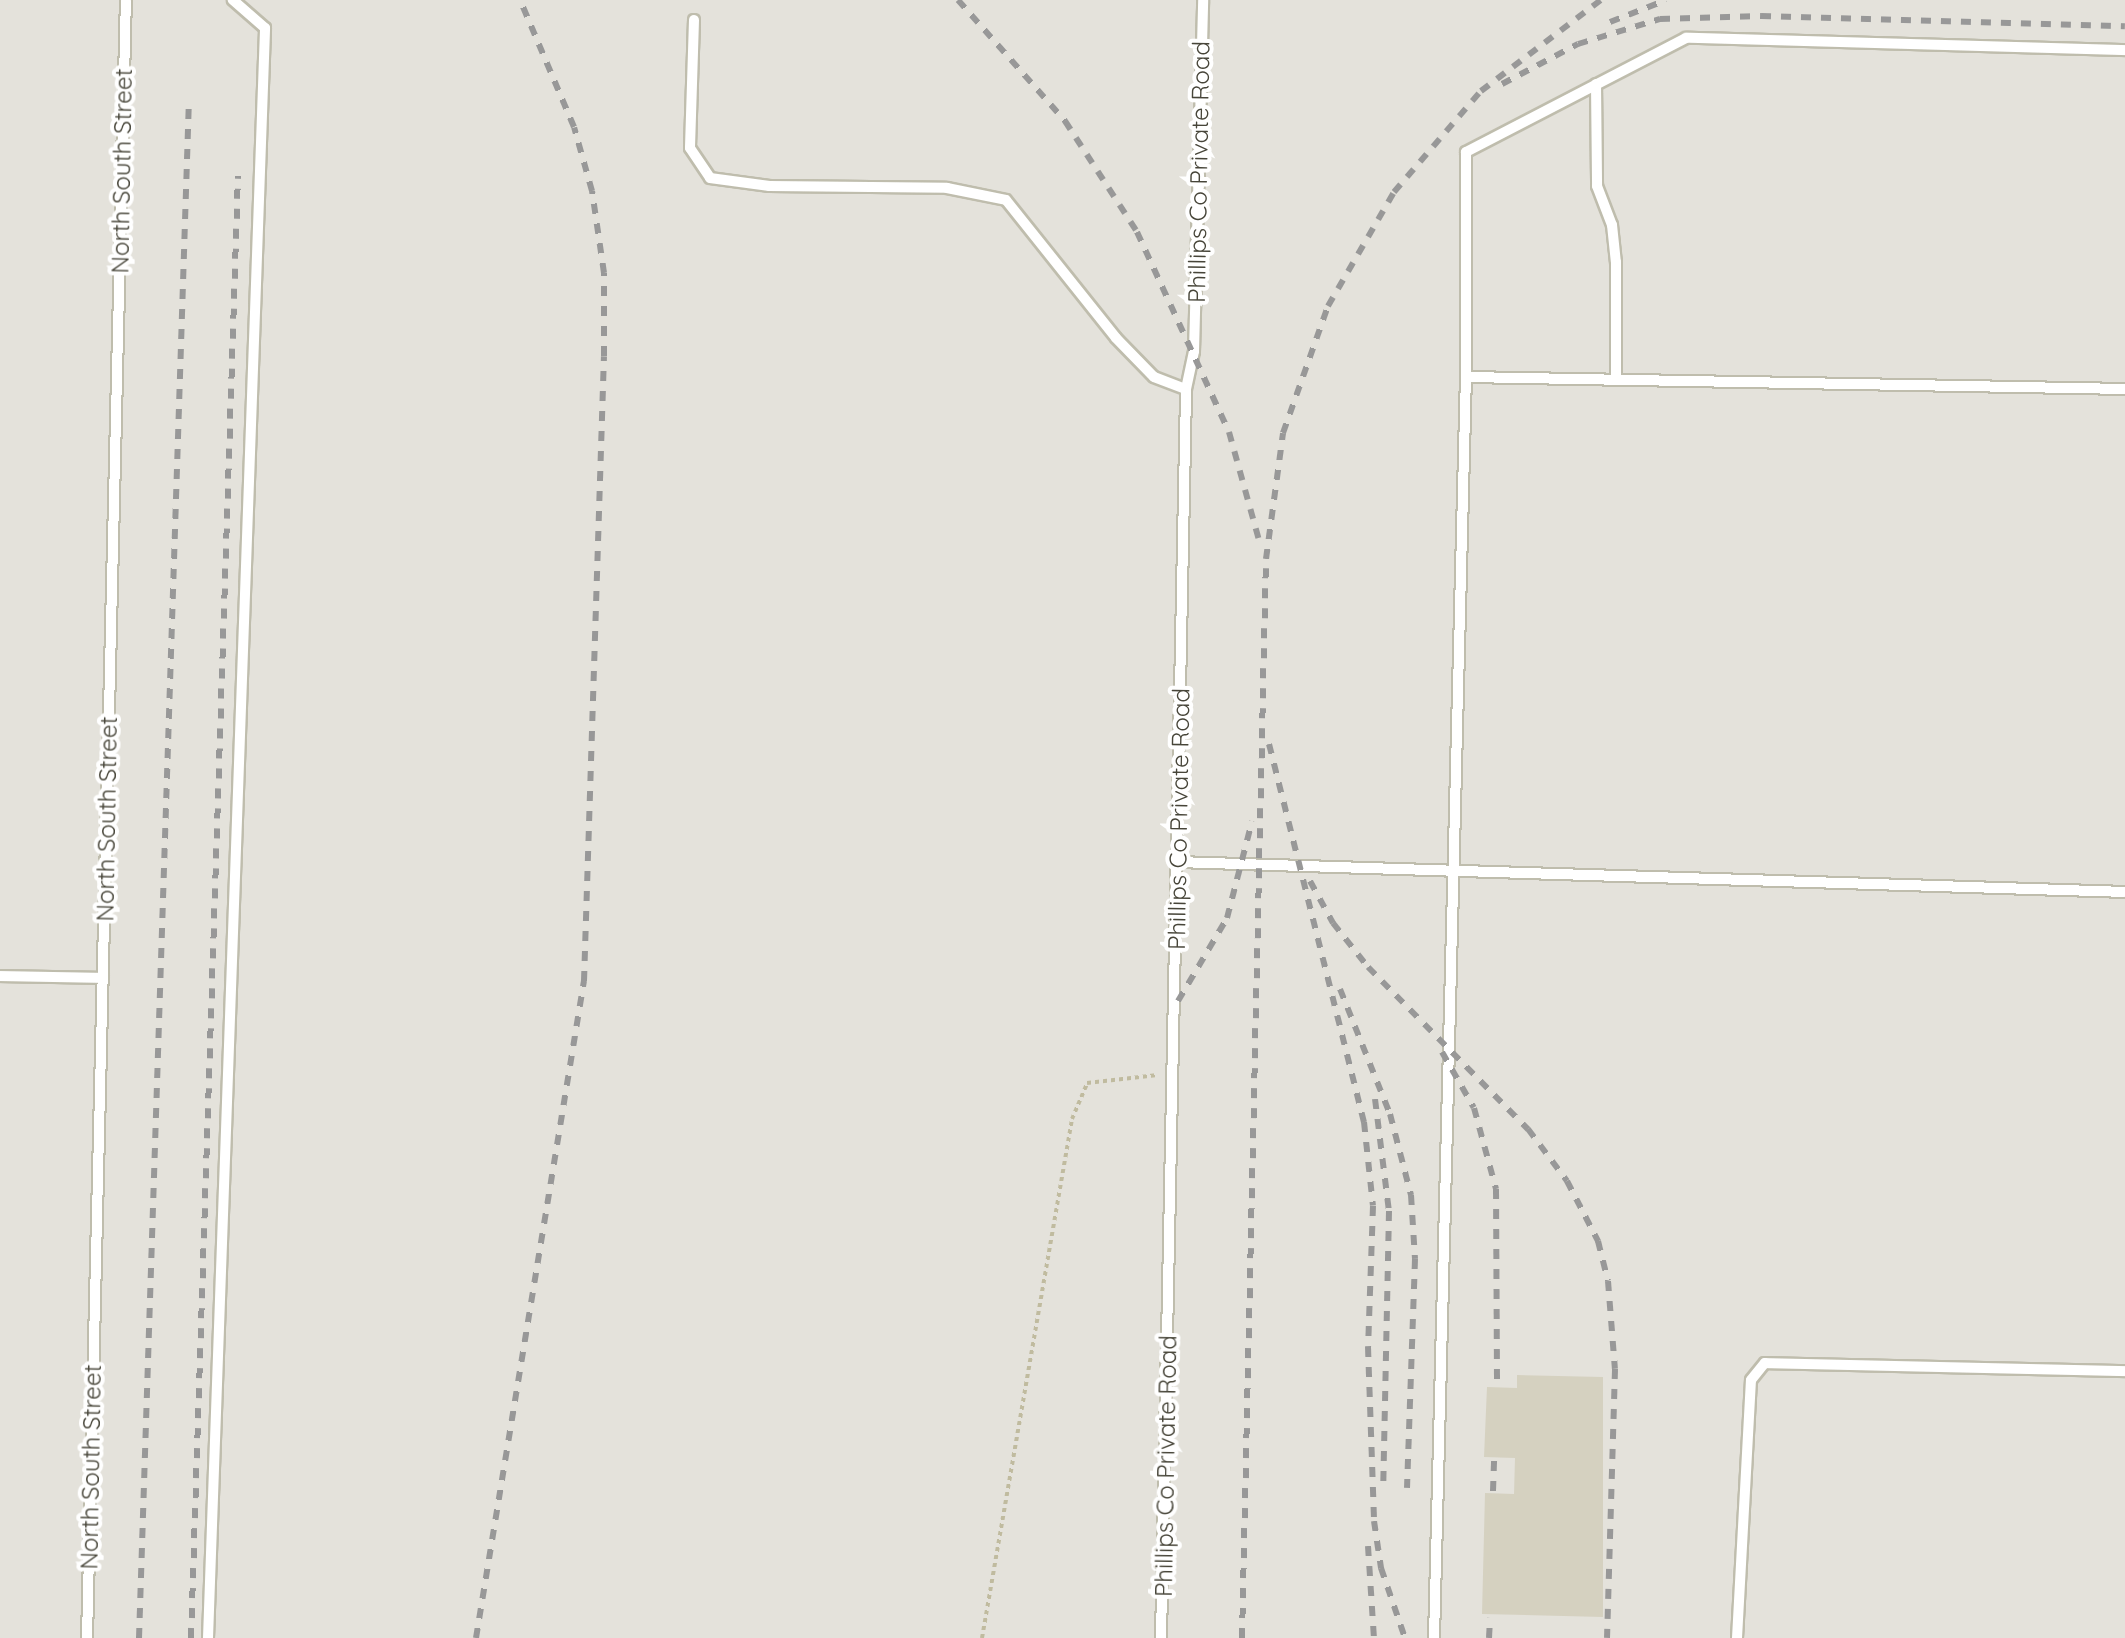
<!DOCTYPE html>
<style>
body{margin:0}
#map{position:relative;width:2125px;height:1638px;overflow:hidden;background:#f4f3ea;font-family:Quicksand,sans-serif}
div>[style]{position:absolute}
.industrial>*{inset:0;background:#e4e2db}
.building>*{inset:0;background:#d5d1c0}
.path>*{height:4px;margin-top:-2px;transform-origin:0;background:repeating-linear-gradient(90deg,#c0bb9f 0 4px,transparent 0 8px)}
.roads{filter:drop-shadow(2px 0 #bfbdad) drop-shadow(-2px 0 #bfbdad) drop-shadow(0 2px #bfbdad) drop-shadow(0 -2px #bfbdad)}
.lane>*{height:10px;margin:-5px;padding:0 5px;transform-origin:5px;border-radius:5px;background:#fff}
.rail>*{height:6px;margin-top:-3px;transform-origin:0;background:repeating-linear-gradient(90deg,#989898 0 10px,transparent 0 20px)}
span{translate:-50% -50%;white-space:nowrap;text-align:center;line-height:1.15;-webkit-text-stroke:8px #fff;paint-order:stroke}
.street-label{font-size:24px;color:#474539}
</style>
<div id="map">
<div class="industrial">
<i style="clip-path:polygon(0 0,2125px 0,2125px 1638px,0 1638px)"></i>
</div>
<div class="building">
<i style="clip-path:polygon(1517px 1375px,1603px 1377px,1603px 1617px,1482px 1614px,1485px 1493px,1514px 1494px,1515px 1458px,1484px 1457px,1487px 1387px,1517px 1388px)"></i>
</div>
<div class="path">
<i style="left:982px;top:1638px;width:527px;rotate:-80.16deg"></i>
<i style="left:1072px;top:1119px;width:39px;rotate:-67deg"></i>
<i style="left:1087px;top:1083px;width:71px;rotate:-6.4deg"></i>
</div>
<div class="roads">
<div class="lane">
<i style="left:694px;top:20px;width:128px;rotate:91.8deg"></i>
<i style="left:690px;top:148px;width:36px;rotate:56deg"></i>
<i style="left:710px;top:178px;width:60px;rotate:7.7deg"></i>
<i style="left:769px;top:186px;width:178px;rotate:0.6deg"></i>
<i style="left:947px;top:188px;width:60px;rotate:11.5deg"></i>
<i style="left:1006px;top:200px;width:176px;rotate:51.4deg"></i>
<i style="left:1116px;top:338px;width:54px;rotate:45.7deg"></i>
<i style="left:1154px;top:377px;width:34px;rotate:21deg"></i>
<i style="left:2125px;top:50px;width:439px;rotate:-178.4deg"></i>
<i style="left:1686px;top:38px;width:248px;rotate:152.6deg"></i>
<i style="left:1466px;top:152px;width:225px;rotate:90deg"></i>
<i style="left:1466px;top:377px;width:659px;rotate:1.04deg"></i>
<i style="left:1596px;top:84px;width:102px;rotate:89.4deg"></i>
<i style="left:1597px;top:186px;width:42px;rotate:69deg"></i>
<i style="left:1612px;top:225px;width:37px;rotate:84deg"></i>
<i style="left:1616px;top:262px;width:118px;rotate:90deg"></i>
<i style="left:1177px;top:862px;width:948px;rotate:1.81deg"></i>
<i style="left:0;top:976px;width:103px;rotate:1.1deg"></i>
<i style="left:87px;top:1638px;width:1638px;rotate:-88.64deg"></i>
<i style="left:208px;top:1638px;width:1611px;rotate:-87.97deg"></i>
<i style="left:265px;top:28px;width:43px;rotate:-138.8deg"></i>
<i style="left:1161px;top:1638px;width:1249px;rotate:-88.85deg"></i>
<i style="left:1186px;top:389px;width:39px;rotate:-78deg"></i>
<i style="left:1194px;top:351px;width:351px;rotate:-88.5deg"></i>
<i style="left:1434px;top:1638px;width:1261px;rotate:-88.55deg"></i>
<i style="left:1737px;top:1638px;width:258px;rotate:-86.9deg"></i>
<i style="left:1751px;top:1380px;width:22px;rotate:-51deg"></i>
<i style="left:1765px;top:1363px;width:360px;rotate:1.3deg"></i>
</div>
</div>
<div class="rail">
<i style="left:958px;top:0;width:162px;rotate:48.5deg"></i>
<i style="left:1065px;top:121px;width:132px;rotate:57deg"></i>
<i style="left:1137px;top:232px;width:220px;rotate:65.3deg"></i>
<i style="left:1229px;top:432px;width:116px;rotate:74.5deg"></i>
<i style="left:1610px;top:22px;width:60px;rotate:-21.4deg"></i>
<i style="left:1502px;top:84px;width:86px;rotate:-27.8deg"></i>
<i style="left:1578px;top:44px;width:86px;rotate:-17deg"></i>
<i style="left:1660px;top:19px;width:101px;rotate:-1.7deg"></i>
<i style="left:1761px;top:16px;width:364px;rotate:1.6deg"></i>
<i style="left:1269px;top:744px;width:390px;rotate:75.9deg"></i>
<i style="left:1364px;top:1122px;width:84px;rotate:83.9deg"></i>
<i style="left:1373px;top:1206px;width:141px;rotate:92deg"></i>
<i style="left:1368px;top:1347px;width:174px;rotate:88deg"></i>
<i style="left:1374px;top:1521px;width:48px;rotate:81.5deg"></i>
<i style="left:1381px;top:1568px;width:74px;rotate:71.1deg"></i>
<i style="left:1310px;top:881px;width:48px;rotate:61.3deg"></i>
<i style="left:1333px;top:923px;width:56px;rotate:51.5deg"></i>
<i style="left:1368px;top:967px;width:228px;rotate:45.4deg"></i>
<i style="left:1528px;top:1129px;width:65px;rotate:53.1deg"></i>
<i style="left:1567px;top:1181px;width:68px;rotate:62.7deg"></i>
<i style="left:1598px;top:1241px;width:41px;rotate:76deg"></i>
<i style="left:1608px;top:1281px;width:88px;rotate:85.5deg"></i>
<i style="left:1615px;top:1369px;width:269px;rotate:91.7deg"></i>
<i style="left:1340px;top:989px;width:135px;rotate:68.2deg"></i>
<i style="left:1390px;top:1114px;width:84px;rotate:75.5deg"></i>
<i style="left:1411px;top:1195px;width:64px;rotate:86.4deg"></i>
<i style="left:1415px;top:1259px;width:229px;rotate:92deg"></i>
<i style="left:1178px;top:1001px;width:96px;rotate:-59.4deg"></i>
<i style="left:1227px;top:918px;width:100px;rotate:-75.5deg"></i>
<i style="left:1442px;top:1052px;width:64px;rotate:60.3deg"></i>
<i style="left:1474px;top:1108px;width:84px;rotate:74.8deg"></i>
<i style="left:1496px;top:1189px;width:194px;rotate:89.7deg"></i>
<i style="left:1375px;top:1099px;width:113px;rotate:82.9deg"></i>
<i style="left:1389px;top:1211px;width:275px;rotate:91.2deg"></i>
<i style="left:1493px;top:1491px;width:32px;rotate:-88deg"></i>
<i style="left:1368px;top:1546px;width:92px;rotate:86.3deg"></i>
<i style="left:139px;top:1638px;width:1538px;rotate:-88.14deg"></i>
<i style="left:191px;top:1638px;width:1463px;rotate:-88.16deg"></i>
<i style="left:476px;top:1638px;width:666px;rotate:-80.67deg"></i>
<i style="left:584px;top:981px;width:625px;rotate:-88.17deg"></i>
<i style="left:604px;top:356px;width:83px;rotate:-90deg"></i>
<i style="left:604px;top:273px;width:83px;rotate:-98.3deg"></i>
<i style="left:592px;top:191px;width:66px;rotate:-105.7deg"></i>
<i style="left:574px;top:127px;width:138px;rotate:-113deg"></i>
<i style="left:1242px;top:1638px;width:1079px;rotate:-88.73deg"></i>
<i style="left:1266px;top:559px;width:127px;rotate:-82.3deg"></i>
<i style="left:1283px;top:433px;width:135px;rotate:-70.5deg"></i>
<i style="left:1328px;top:306px;width:132px;rotate:-59.9deg"></i>
<i style="left:1394px;top:192px;width:133px;rotate:-49.3deg"></i>
<i style="left:1481px;top:91px;width:151px;rotate:-37.2deg"></i>
<i style="left:1489px;top:1638px;width:20px;rotate:-87deg"></i>
</div>
<div class="street-label">
<span style="left:122px;top:171px;rotate:-89deg">North South Street</span>
<span style="left:1199px;top:172px;rotate:-89deg">Phillips Co Private Road</span>
<span style="left:107px;top:819px;rotate:-89deg">North South Street</span>
<span style="left:1179px;top:819px;rotate:-89deg">Phillips Co Private Road</span>
<span style="left:1166px;top:1466px;rotate:-89deg">Phillips Co Private Road</span>
<span style="left:91px;top:1467px;rotate:-89deg">North South Street</span>
</div>
</div>
